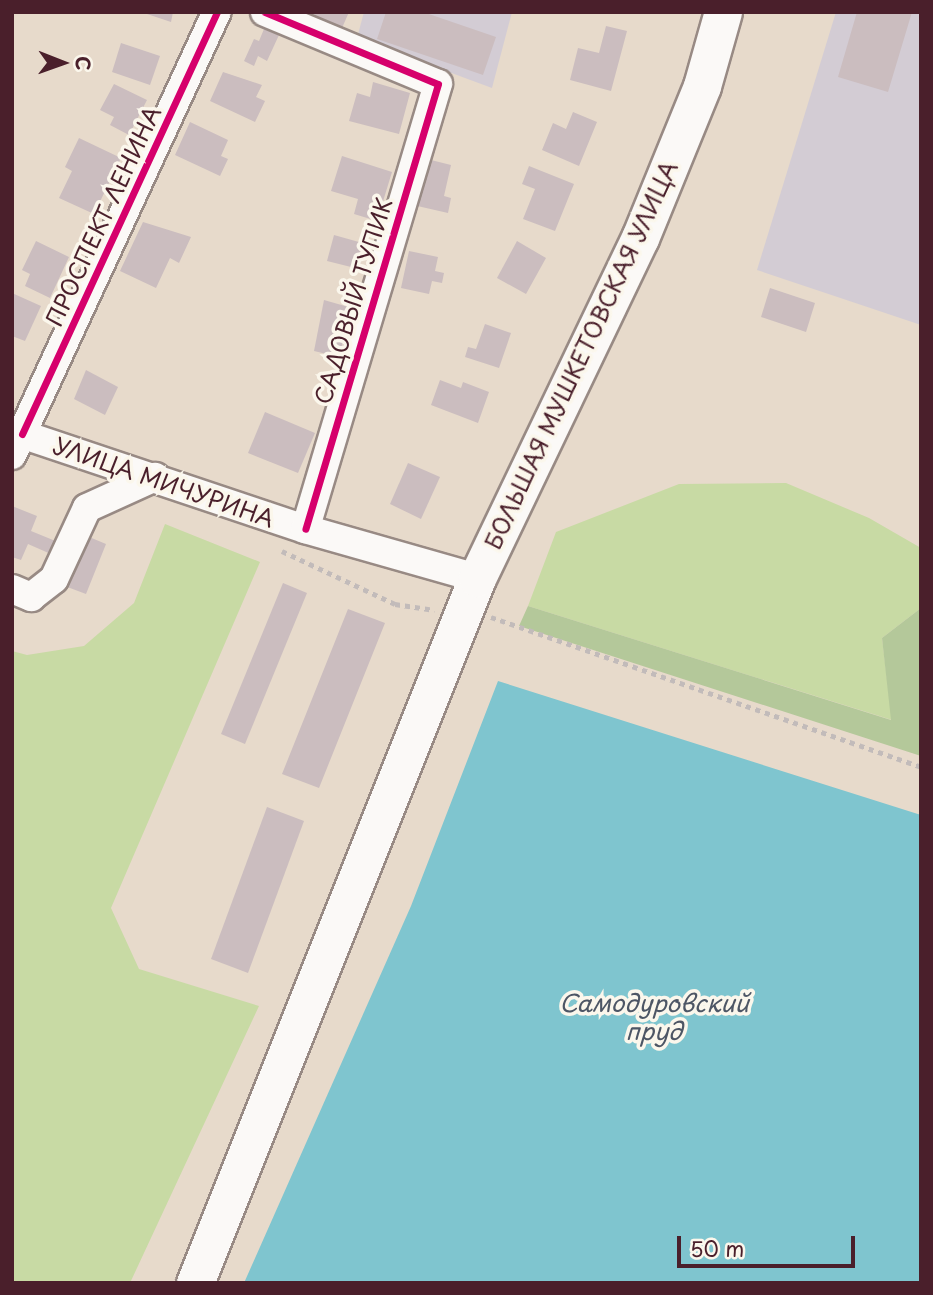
<!DOCTYPE html>
<meta charset="utf-8">
<style>
body{margin:0}
#map{position:relative;width:933px;height:1295px;overflow:hidden;background:#e7dacb;font-family:"Playpen Sans",sans-serif}
div>[style]{position:absolute}
.industrial>*{inset:0;background:#d3ccd4}
.green>*{inset:0;background:#c8daa4}
.forest>*{inset:0;background:#b4c89a}
.water>*{inset:0;background:#7fc5cf}
.building>*{inset:0;background:#cbbdbf}
.path>*{height:4.5px;margin-top:-2.25px;transform-origin:0;background:repeating-linear-gradient(90deg,#c2bbba 0 5px,transparent 0 10px)}
.roads{filter:drop-shadow(2px 0 #988a84) drop-shadow(-2px 0 #988a84) drop-shadow(0 2px #988a84) drop-shadow(0 -2px #988a84)}
.minor>*{height:28px;margin:-14px;padding:0 14px;transform-origin:14px;border-radius:14px;background:#fbf9f7}
.major>*{height:37px;margin:-18.5px;padding:0 18.5px;transform-origin:18.5px;border-radius:18.5px;background:#fbf9f7}
.cycleway>*{height:7px;margin:-3.5px;padding:0 3.5px;transform-origin:3.5px;border-radius:3.5px;background:#d6006c}
span{translate:-50% -50%;white-space:nowrap;text-align:center;line-height:1.15;-webkit-text-stroke:7px #fbf7ec;paint-order:stroke}
.street-label{font-size:23px;color:#4a1f2b}
.water-label{font-size:24px;color:#4d5665;font-style:italic}
.frame{position:absolute;inset:0;border:14px solid #4a1f2b;pointer-events:none}
.north{position:absolute;left:28px;top:28px;width:70px;height:70px;-webkit-text-stroke:5px #fbf7ec;paint-order:stroke;rotate:91deg;font-size:19px;font-weight:700;line-height:28px;text-align:center;color:#4a1f2b}
.north::after{content:'';display:block;margin:auto;width:24px;height:32px;background:#4a1f2b;clip-path:polygon(50% 0,100% 100%,50% 72%,0 100%)}
.scale{position:absolute;left:677px;top:1236px;width:178px;height:32px;box-sizing:border-box;border:4px solid #4a1f2b;border-top:0;padding-left:9px;font-size:21px;line-height:24px;white-space:nowrap;color:#4a1f2b;-webkit-text-stroke:5px #fbf7ec;paint-order:stroke}
</style>
<div id="map">
<div class="industrial">
<i style="clip-path:polygon(364px 12px,512px 12px,492px 88px,357px 38px)"></i>
<i style="clip-path:polygon(836px 12px,921px 12px,921px 325px,757px 270px)"></i>
</div>
<div class="green">
<i style="clip-path:polygon(786px 483px,869px 518px,921px 548px,921px 608px,882px 638px,892px 720px,528px 606px,556px 532px,679px 484px)"></i>
<i style="clip-path:polygon(165px 524px,260px 562px,111px 908px,139px 969px,259px 1006px,130px 1283px,12px 1283px,12px 651px,27px 655px,84px 646px,134px 603px)"></i>
</div>
<div class="forest">
<i style="clip-path:polygon(528px 606px,891px 720px,882px 638px,921px 608px,921px 756px,519px 626px)"></i>
</div>
<div class="water">
<i style="clip-path:polygon(498px 681px,921px 815px,921px 1283px,244px 1283px,411px 906px)"></i>
</div>
<div class="building">
<i style="clip-path:polygon(141px 12px,173px 12px,171px 22px)"></i>
<i style="clip-path:polygon(315px 12px,349px 12px,342px 28px,314px 16px)"></i>
<i style="clip-path:polygon(386px 12px,423px 12px,496px 37px,483px 75px,377px 39px)"></i>
<i style="clip-path:polygon(857px 12px,912px 12px,888px 92px,838px 77px)"></i>
<i style="clip-path:polygon(606px 26px,627px 31px,611px 91px,570px 80px,578px 48px,599px 53px)"></i>
<i style="clip-path:polygon(264px 29px,279px 35px,267px 61px,258px 56px,254px 66px,244px 61px,254px 39px,259px 41px)"></i>
<i style="clip-path:polygon(121px 43px,160px 56px,150px 85px,112px 72px)"></i>
<i style="clip-path:polygon(223px 72px,262px 85px,256px 97px,265px 101px,255px 122px,210px 101px)"></i>
<i style="clip-path:polygon(373px 82px,410px 93px,399px 134px,349px 121px,357px 93px,370px 97px)"></i>
<i style="clip-path:polygon(114px 84px,147px 100px,129px 135px,110px 125px,114px 117px,100px 110px)"></i>
<i style="clip-path:polygon(573px 112px,597px 122px,579px 166px,542px 150px,553px 123px,566px 129px)"></i>
<i style="clip-path:polygon(190px 122px,228px 140px,221px 156px,228px 159px,220px 176px,175px 155px)"></i>
<i style="clip-path:polygon(79px 138px,121px 158px,94px 214px,59px 198px,72px 171px,65px 167px)"></i>
<i style="clip-path:polygon(342px 156px,392px 172px,377px 221px,354px 214px,358px 199px,331px 191px)"></i>
<i style="clip-path:polygon(423px 158px,451px 165px,444px 196px,451px 198px,448px 213px,413px 205px)"></i>
<i style="clip-path:polygon(529px 166px,574px 184px,555px 231px,523px 219px,535px 189px,522px 184px)"></i>
<i style="clip-path:polygon(143px 222px,191px 237px,179px 263px,170px 258px,156px 288px,120px 271px)"></i>
<i style="clip-path:polygon(334px 235px,366px 244px,359px 269px,327px 261px)"></i>
<i style="clip-path:polygon(36px 241px,69px 257px,50px 298px,25px 286px,30px 274px,22px 270px)"></i>
<i style="clip-path:polygon(517px 241px,546px 258px,526px 294px,497px 278px)"></i>
<i style="clip-path:polygon(409px 251px,438px 257px,435px 271px,444px 273px,442px 283px,432px 281px,429px 294px,401px 288px)"></i>
<i style="clip-path:polygon(770px 288px,815px 303px,806px 332px,761px 317px)"></i>
<i style="clip-path:polygon(12px 293px,41px 306px,25px 341px,12px 336px)"></i>
<i style="clip-path:polygon(324px 300px,352px 308px,339px 357px,314px 351px)"></i>
<i style="clip-path:polygon(485px 324px,511px 333px,499px 368px,465px 357px,468px 347px,476px 349px)"></i>
<i style="clip-path:polygon(86px 370px,118px 387px,105px 415px,74px 399px)"></i>
<i style="clip-path:polygon(440px 380px,461px 388px,463px 382px,489px 392px,478px 423px,431px 405px)"></i>
<i style="clip-path:polygon(265px 412px,315px 433px,298px 473px,248px 453px)"></i>
<i style="clip-path:polygon(408px 463px,440px 477px,421px 519px,390px 504px)"></i>
<i style="clip-path:polygon(12px 506px,37px 516px,31px 531px,75px 549px,82px 534px,106px 544px,86px 594px,62px 585px,69px 562px,28px 544px,21px 560px,12px 557px)"></i>
<i style="clip-path:polygon(283px 583px,307px 593px,245px 744px,221px 734px)"></i>
<i style="clip-path:polygon(348px 609px,385px 623px,319px 788px,282px 774px)"></i>
<i style="clip-path:polygon(267px 807px,304px 821px,248px 973px,211px 959px)"></i>
</div>
<div class="path">
<i style="left:282px;top:551px;width:125px;rotate:25.1deg"></i>
<i style="left:395px;top:604px;width:40px;rotate:8.5deg"></i>
<i style="left:491px;top:617px;width:455px;rotate:19.2deg"></i>
</div>
<div class="roads">
<div class="minor">
<i style="left:265px;top:12px;width:187px;rotate:22.6deg"></i>
<i style="left:438px;top:84px;width:464px;rotate:106.6deg"></i>
<i style="left:12px;top:431px;width:309px;rotate:18.5deg"></i>
<i style="left:305px;top:529px;width:179px;rotate:15.9deg"></i>
<i style="left:12px;top:455px;width:488px;rotate:-65.2deg"></i>
<i style="left:12px;top:589px;width:21px;rotate:23deg"></i>
<i style="left:31px;top:597px;width:29px;rotate:-38deg"></i>
<i style="left:54px;top:579px;width:78px;rotate:-65.1deg"></i>
<i style="left:87px;top:508px;width:75px;rotate:-24.5deg"></i>
</div>
<div class="major">
<i style="left:195px;top:1283px;width:759px;rotate:-68.2deg"></i>
<i style="left:477px;top:578px;width:377px;rotate:-64.4deg"></i>
<i style="left:640px;top:238px;width:164px;rotate:-67.8deg"></i>
<i style="left:702px;top:86px;width:77px;rotate:-74.2deg"></i>
</div>
</div>
<div class="cycleway">
<i style="left:265px;top:12px;width:187px;rotate:22.6deg"></i>
<i style="left:438px;top:84px;width:464px;rotate:106.6deg"></i>
<i style="left:22px;top:434px;width:465px;rotate:-65.2deg"></i>
</div>
<div class="street-label">
<span style="left:103px;top:216px;rotate:-65deg">ПРОСПЕКТ ЛЕНИНА</span>
<span style="left:353px;top:301px;rotate:-73deg">САДОВЫЙ ТУПИК</span>
<span style="left:581px;top:355px;rotate:-65deg">БОЛЬШАЯ МУШКЕТОВСКАЯ УЛИЦА</span>
<span style="left:164px;top:482px;rotate:19deg">УЛИЦА МИЧУРИНА</span>
</div>
<div class="water-label">
<span style="left:654px;top:1017px">Самодуровский<br>пруд</span>
</div>
<div class="frame"></div>
<div class="north">С</div>
<div class="scale">50 m</div>
</div>
